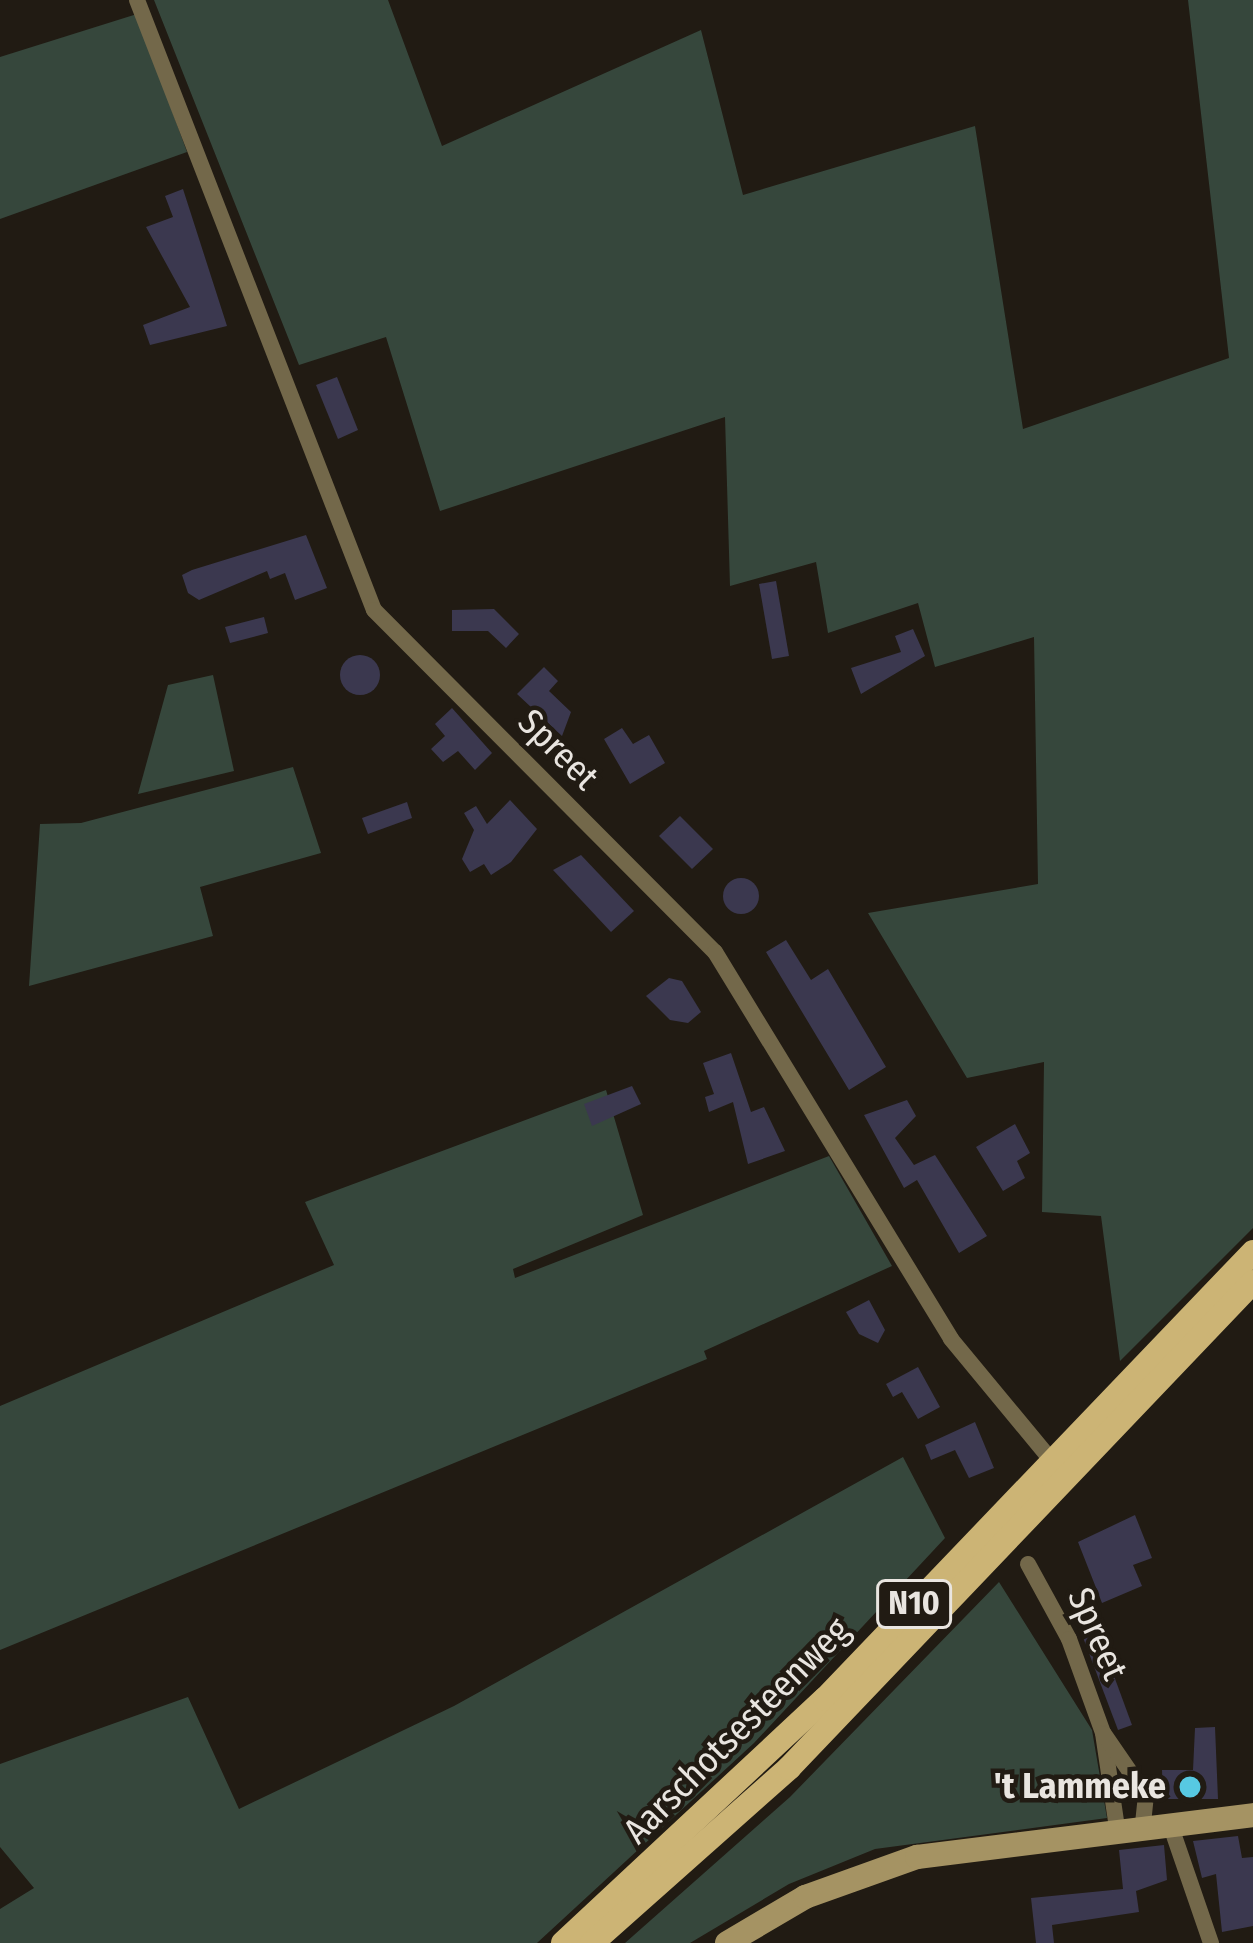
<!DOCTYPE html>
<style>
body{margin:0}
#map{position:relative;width:1253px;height:1943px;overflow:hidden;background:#211b13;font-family:"Fira Sans Condensed",sans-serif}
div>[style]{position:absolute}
.green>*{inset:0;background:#36473c}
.building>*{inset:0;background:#3b384f}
.round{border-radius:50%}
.street>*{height:16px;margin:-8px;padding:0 8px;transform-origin:8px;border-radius:8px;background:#73684a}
.secondary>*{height:24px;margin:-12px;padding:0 12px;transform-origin:12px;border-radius:12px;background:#a59363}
.primary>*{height:24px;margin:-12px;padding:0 12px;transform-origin:12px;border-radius:12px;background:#ccb475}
.dots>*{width:33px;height:33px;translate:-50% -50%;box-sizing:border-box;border:6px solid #211b13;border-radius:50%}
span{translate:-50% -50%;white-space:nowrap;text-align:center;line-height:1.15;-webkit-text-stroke:9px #211b13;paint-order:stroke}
.shield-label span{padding:3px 9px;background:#211b13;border:3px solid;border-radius:9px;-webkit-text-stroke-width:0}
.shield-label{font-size:33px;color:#e9e5e0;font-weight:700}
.street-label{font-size:36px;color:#e9e5e0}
.poi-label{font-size:36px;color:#e9e5e0;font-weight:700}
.right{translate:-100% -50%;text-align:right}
</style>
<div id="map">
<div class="green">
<i style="clip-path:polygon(154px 0,388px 0,442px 146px,701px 30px,743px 195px,975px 126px,1023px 429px,1229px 358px,1188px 0,1253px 0,1253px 1228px,1120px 1361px,1101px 1216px,1042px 1212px,1044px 1062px,967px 1078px,868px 913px,1038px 884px,1034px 637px,935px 667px,918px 603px,828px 633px,816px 562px,730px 586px,725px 417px,440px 511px,386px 337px,299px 365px)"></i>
<i style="clip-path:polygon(137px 14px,187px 152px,0 219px,0 57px)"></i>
<i style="clip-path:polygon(213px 675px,234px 771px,138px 794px,168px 685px)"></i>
<i style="clip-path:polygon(293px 767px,321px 853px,200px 887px,213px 936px,29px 986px,40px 824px,81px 823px)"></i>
<i style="clip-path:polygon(606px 1090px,643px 1215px,513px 1269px,515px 1278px,829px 1156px,892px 1266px,704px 1351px,707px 1359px,0 1650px,0 1406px,334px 1265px,305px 1202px)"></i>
<i style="clip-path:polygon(903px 1457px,945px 1538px,754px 1743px,537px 1943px,0 1943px,0 1909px,34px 1888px,0 1847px,0 1764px,188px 1697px,239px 1809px,454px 1706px)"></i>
<i style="clip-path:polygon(999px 1582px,1092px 1730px,1107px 1818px,875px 1849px,789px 1884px,690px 1943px,625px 1943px,790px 1797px)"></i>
</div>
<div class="building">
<i style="clip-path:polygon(183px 189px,227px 326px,150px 345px,143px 325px,190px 307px,146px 227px,173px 217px,165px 196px)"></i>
<i style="clip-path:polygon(337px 377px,358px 430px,338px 439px,316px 385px)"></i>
<i style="clip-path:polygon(306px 535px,327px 588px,295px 600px,285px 573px,270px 579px,267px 571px,199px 600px,188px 593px,182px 575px,192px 570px)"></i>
<i style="clip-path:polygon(776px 581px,789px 656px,772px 659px,759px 584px)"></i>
<i style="clip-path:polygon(494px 609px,519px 634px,506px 648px,488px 631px,452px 631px,452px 610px)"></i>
<i style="clip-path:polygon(264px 617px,268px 633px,230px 643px,225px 627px)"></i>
<i style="clip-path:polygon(913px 629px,925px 656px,861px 694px,851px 668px,901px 652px,895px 636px)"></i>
<i class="round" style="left:340px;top:655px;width:40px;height:40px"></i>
<i style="clip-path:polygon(544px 667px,558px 681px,549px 691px,571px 712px,562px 736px,517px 694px)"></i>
<i style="clip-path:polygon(452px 708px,492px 753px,475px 770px,458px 751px,443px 762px,431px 749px,445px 736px,435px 724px)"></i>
<i style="clip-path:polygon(622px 728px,633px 744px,649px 735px,665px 763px,630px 784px,604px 739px)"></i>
<i style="clip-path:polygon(510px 800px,537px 829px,511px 862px,491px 875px,484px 864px,470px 872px,462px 859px,474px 830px,464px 813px,476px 806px,487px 824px)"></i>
<i style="clip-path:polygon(407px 802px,412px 818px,368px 834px,362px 818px)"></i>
<i style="clip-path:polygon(680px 816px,713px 849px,692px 869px,659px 836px)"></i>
<i style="clip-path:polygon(581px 855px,634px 911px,611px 932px,553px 870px)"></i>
<i class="round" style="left:723px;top:878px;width:36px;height:36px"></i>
<i style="clip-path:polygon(786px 940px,811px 980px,828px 969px,886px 1067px,849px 1090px,766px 952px)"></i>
<i style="clip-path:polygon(669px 978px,682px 981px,701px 1012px,688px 1023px,670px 1020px,646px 996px)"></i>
<i style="clip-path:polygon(731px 1053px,751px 1112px,764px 1107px,785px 1151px,748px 1164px,733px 1102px,709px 1112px,705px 1097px,714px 1094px,703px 1063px)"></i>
<i style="clip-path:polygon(632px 1086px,641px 1104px,592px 1126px,584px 1104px)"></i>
<i style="clip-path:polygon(907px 1100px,916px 1116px,895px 1138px,914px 1165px,935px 1155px,987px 1236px,959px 1253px,917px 1180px,904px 1188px,864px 1115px)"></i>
<i style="clip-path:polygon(1015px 1124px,1030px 1153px,1017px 1161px,1025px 1178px,1003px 1191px,976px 1147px)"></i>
<i style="clip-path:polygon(869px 1300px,885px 1330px,878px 1343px,859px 1334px,846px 1312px)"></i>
<i style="clip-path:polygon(918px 1367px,940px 1407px,918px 1419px,902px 1392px,893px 1397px,886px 1384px)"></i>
<i style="clip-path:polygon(975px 1422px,994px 1468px,969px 1478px,955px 1450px,931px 1460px,925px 1445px)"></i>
<i style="clip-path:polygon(1135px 1515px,1152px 1558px,1133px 1565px,1142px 1586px,1102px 1603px,1078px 1542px)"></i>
<i style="clip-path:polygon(1096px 1627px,1132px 1725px,1118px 1730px,1081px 1632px)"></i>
<i style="clip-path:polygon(1215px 1727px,1218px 1799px,1163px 1799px,1162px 1770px,1193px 1770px,1195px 1728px)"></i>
<i style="clip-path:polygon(1238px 1836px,1242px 1858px,1253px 1857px,1253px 1926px,1222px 1932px,1216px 1874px,1202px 1878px,1193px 1841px)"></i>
<i style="clip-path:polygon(1164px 1845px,1167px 1880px,1136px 1891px,1139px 1912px,1052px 1925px,1054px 1943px,1036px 1943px,1031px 1898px,1123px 1889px,1119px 1850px)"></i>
</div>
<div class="street">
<i style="left:137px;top:0;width:654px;rotate:68.77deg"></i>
<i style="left:374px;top:610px;width:483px;rotate:45.1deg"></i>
<i style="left:715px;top:952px;width:453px;rotate:58.6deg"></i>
<i style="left:951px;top:1339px;width:166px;rotate:50.4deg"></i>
<i style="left:1028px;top:1564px;width:85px;rotate:61.3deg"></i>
<i style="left:1069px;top:1639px;width:100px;rotate:70.1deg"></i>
<i style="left:1103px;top:1733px;width:96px;rotate:81.6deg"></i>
<i style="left:1104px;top:1734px;width:74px;rotate:55.5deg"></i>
<i style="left:1146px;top:1795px;width:30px;rotate:96deg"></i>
<i style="left:1170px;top:1824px;width:126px;rotate:71deg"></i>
</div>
<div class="secondary">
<i style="left:727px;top:1943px;width:91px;rotate:-30.5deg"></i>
<i style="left:805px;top:1897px;width:119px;rotate:-19.7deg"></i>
<i style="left:917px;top:1857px;width:339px;rotate:-7.1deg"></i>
</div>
<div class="primary">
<i style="left:563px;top:1943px;width:358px;rotate:-43deg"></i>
<i style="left:825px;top:1699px;width:619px;rotate:-46.24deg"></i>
<i style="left:592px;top:1943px;width:264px;rotate:-41.6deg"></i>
<i style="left:789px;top:1768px;width:672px;rotate:-46.33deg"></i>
</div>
<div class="dots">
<i style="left:1190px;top:1787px;background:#57c9e2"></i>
</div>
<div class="shield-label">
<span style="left:914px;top:1604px">N10</span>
</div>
<div class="street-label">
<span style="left:558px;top:750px;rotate:45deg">Spreet</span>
<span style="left:1097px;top:1634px;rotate:66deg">Spreet</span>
<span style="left:737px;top:1731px;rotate:-45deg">Aarschotsesteenweg</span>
</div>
<div class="poi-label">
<span class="right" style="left:1166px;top:1787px">'t Lammeke</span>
</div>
</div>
